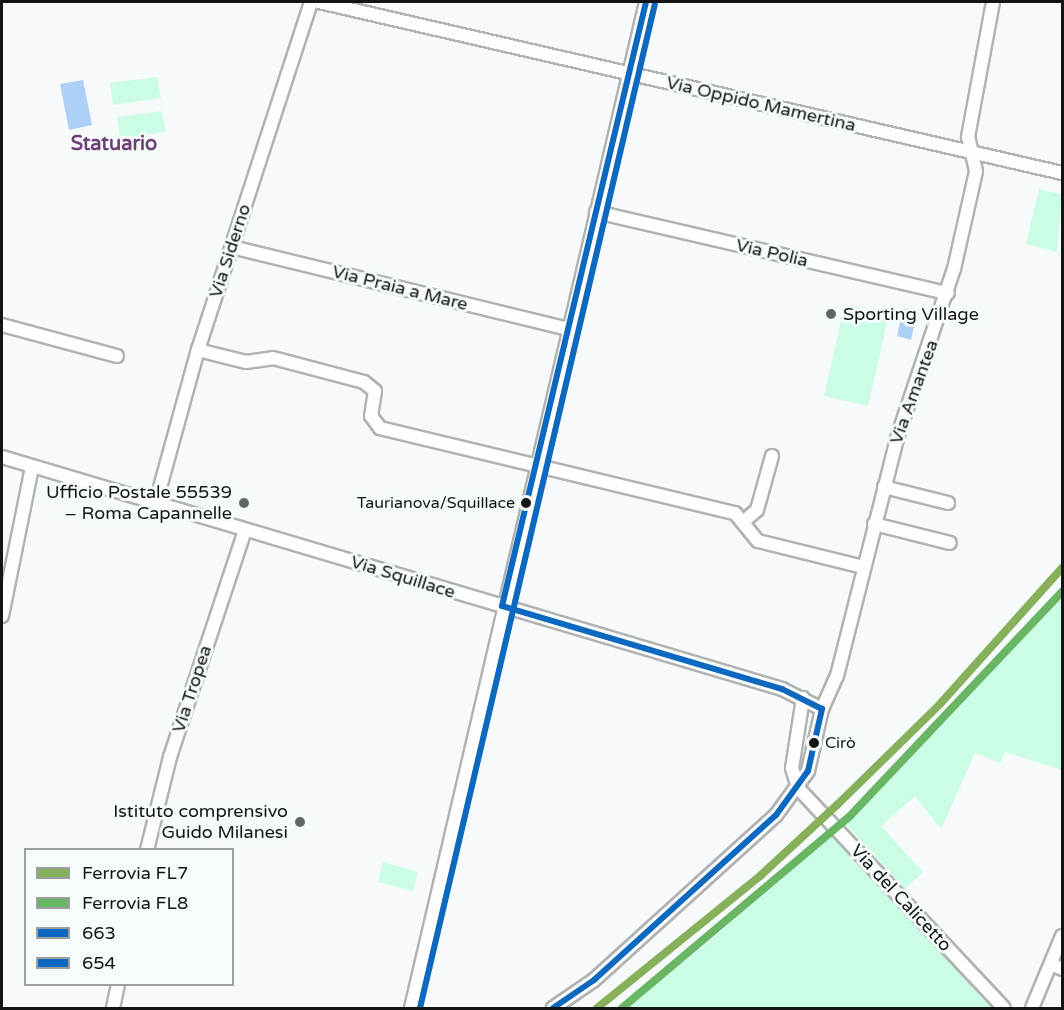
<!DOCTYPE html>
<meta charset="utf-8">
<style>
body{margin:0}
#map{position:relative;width:1064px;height:1010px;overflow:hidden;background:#f7fafa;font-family:"Varela Round",sans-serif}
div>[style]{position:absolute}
.green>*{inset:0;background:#cbfce5}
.water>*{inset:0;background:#aecff6}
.roads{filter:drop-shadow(2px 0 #b1b3b3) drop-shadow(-2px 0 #b1b3b3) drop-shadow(0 2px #b1b3b3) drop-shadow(0 -2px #b1b3b3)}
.minor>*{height:12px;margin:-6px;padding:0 6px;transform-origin:6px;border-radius:6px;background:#fefefe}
.bus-1>*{height:6px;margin:-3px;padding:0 3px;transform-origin:3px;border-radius:3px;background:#0c69bf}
.bus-2>*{height:6px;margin:-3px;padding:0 3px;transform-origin:3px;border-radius:3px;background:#0c69bf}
.rail-1>*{height:8px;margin:-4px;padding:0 4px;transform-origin:4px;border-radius:4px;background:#86b05a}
.rail-2>*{height:8px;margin:-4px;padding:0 4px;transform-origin:4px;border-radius:4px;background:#68b664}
.dots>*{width:16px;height:16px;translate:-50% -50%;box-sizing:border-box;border:3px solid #f6fbfb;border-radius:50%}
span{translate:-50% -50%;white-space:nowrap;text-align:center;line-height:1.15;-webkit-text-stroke:6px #f6fbfb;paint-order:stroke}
.bus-label{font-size:16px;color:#131414}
.right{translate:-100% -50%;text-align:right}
.left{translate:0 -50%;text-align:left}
.street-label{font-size:18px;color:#131414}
.poi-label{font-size:18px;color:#131414}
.neighbourhood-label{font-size:20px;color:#6d3f74;font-weight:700}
.frame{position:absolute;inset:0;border:3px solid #131414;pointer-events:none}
.legend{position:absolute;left:24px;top:848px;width:210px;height:138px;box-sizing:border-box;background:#f6fbfb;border:2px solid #9b9f9f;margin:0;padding:8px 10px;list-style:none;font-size:18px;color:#131414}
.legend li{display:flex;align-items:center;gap:12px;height:30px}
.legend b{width:30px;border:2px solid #9b9f9f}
</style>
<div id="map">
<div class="green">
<i style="clip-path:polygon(157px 77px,161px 98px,113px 105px,110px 83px)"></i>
<i style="clip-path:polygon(162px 111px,166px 132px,120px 138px,117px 117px)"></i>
<i style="clip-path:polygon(1039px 189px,1062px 195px,1057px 252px,1026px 244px)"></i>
<i style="clip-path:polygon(845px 304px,889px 314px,868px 406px,824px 396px)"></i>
<i style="clip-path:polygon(1062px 590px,1062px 770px,1005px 752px,1000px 763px,975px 753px,941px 829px,915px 796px,881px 826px,923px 872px,905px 889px,843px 821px)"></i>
<i style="clip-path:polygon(833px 832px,991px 1008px,625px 1008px,707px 943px)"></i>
<i style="clip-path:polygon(383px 862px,418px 872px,413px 891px,378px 882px)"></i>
</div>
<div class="water">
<i style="clip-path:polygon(83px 80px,92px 125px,69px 130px,60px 84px)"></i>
<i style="clip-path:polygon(903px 308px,917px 312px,911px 340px,897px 336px)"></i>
</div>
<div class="roads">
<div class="minor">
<i style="left:319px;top:2px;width:762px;rotate:12.96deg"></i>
<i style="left:596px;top:212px;width:361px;rotate:13deg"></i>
<i style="left:232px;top:247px;width:346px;rotate:13.7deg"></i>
<i style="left:2px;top:325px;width:119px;rotate:15.1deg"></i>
<i style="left:198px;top:350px;width:49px;rotate:14deg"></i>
<i style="left:246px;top:362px;width:27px;rotate:-8deg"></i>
<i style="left:273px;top:358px;width:94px;rotate:14.8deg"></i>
<i style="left:364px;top:382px;width:14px;rotate:39deg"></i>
<i style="left:375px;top:391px;width:25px;rotate:99deg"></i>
<i style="left:371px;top:416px;width:15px;rotate:53deg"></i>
<i style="left:380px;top:428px;width:365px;rotate:13.5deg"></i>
<i style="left:735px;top:513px;width:36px;rotate:51deg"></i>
<i style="left:758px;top:541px;width:108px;rotate:13.9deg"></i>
<i style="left:2px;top:457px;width:814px;rotate:16.56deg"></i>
<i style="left:782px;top:689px;width:45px;rotate:26.6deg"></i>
<i style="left:822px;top:709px;width:64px;rotate:102.7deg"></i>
<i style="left:808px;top:771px;width:54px;rotate:126deg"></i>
<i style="left:776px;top:815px;width:246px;rotate:137.8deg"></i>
<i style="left:594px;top:980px;width:50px;rotate:145.7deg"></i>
<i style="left:884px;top:487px;width:66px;rotate:14deg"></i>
<i style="left:156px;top:502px;width:158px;rotate:-74.6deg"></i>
<i style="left:198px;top:350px;width:366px;rotate:-72deg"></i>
<i style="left:743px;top:522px;width:18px;rotate:-41deg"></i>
<i style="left:757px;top:510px;width:56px;rotate:-74.5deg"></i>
<i style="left:874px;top:524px;width:78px;rotate:14deg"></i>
<i style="left:2px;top:616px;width:152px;rotate:-78.6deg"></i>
<i style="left:803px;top:698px;width:71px;rotate:98.9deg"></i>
<i style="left:792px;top:768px;width:21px;rotate:73deg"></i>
<i style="left:798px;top:788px;width:301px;rotate:46.9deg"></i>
<i style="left:822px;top:709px;width:36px;rotate:-66deg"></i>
<i style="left:837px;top:676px;width:249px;rotate:-75.8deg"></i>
<i style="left:898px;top:435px;width:175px;rotate:-71.4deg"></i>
<i style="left:954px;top:269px;width:100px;rotate:-77.3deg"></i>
<i style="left:976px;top:171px;width:35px;rotate:-103deg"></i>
<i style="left:968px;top:137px;width:137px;rotate:-79.5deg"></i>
<i style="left:147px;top:850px;width:96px;rotate:-76.1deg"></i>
<i style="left:170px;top:757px;width:239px;rotate:-71.7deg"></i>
<i style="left:1051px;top:964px;width:12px;rotate:24deg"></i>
<i style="left:113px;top:1008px;width:25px;rotate:-78deg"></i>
<i style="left:411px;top:1008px;width:1033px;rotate:-76.85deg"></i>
<i style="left:1032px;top:1008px;width:78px;rotate:-67.4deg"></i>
</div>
</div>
<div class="bus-1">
<i style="left:553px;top:1008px;width:50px;rotate:-34.3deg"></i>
<i style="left:594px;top:980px;width:246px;rotate:-42.2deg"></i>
<i style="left:776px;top:815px;width:54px;rotate:-54deg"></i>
<i style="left:808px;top:771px;width:64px;rotate:-77.3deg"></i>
<i style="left:822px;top:709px;width:45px;rotate:-153.4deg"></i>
<i style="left:782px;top:689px;width:292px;rotate:-163.5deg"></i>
<i style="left:502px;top:606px;width:621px;rotate:-76.59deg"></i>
</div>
<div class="bus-2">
<i style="left:420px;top:1008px;width:1031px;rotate:-76.83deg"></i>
</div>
<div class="rail-1">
<i style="left:597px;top:1008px;width:210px;rotate:-39deg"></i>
<i style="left:760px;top:876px;width:105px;rotate:-42.7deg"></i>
<i style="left:837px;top:805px;width:144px;rotate:-44.4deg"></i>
<i style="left:940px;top:704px;width:183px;rotate:-48.1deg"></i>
</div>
<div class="rail-2">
<i style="left:622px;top:1008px;width:297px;rotate:-40.1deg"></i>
<i style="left:849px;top:817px;width:310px;rotate:-46.6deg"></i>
</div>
<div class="dots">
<i style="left:831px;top:314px;background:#636464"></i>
<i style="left:244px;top:503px;background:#636464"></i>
<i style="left:526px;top:503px;background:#131414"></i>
<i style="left:814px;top:743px;background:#131414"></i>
<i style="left:300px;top:822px;background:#636464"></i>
</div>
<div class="bus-label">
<span class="right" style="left:515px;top:503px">Taurianova/Squillace</span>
<span class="left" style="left:825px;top:743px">Cirò</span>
</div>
<div class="street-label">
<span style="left:761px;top:104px;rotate:13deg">Via Oppido Mamertina</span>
<span style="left:230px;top:251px;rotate:-72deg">Via Siderno</span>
<span style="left:772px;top:253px;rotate:13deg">Via Polia</span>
<span style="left:400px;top:288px;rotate:14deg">Via Praia a Mare</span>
<span style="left:914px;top:392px;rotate:-70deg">Via Amantea</span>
<span style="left:403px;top:577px;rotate:17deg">Via Squillace</span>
<span style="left:192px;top:689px;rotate:-72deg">Via Tropea</span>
<span style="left:901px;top:898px;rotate:47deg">Via del Calicetto</span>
</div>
<div class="poi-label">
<span class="left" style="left:843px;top:314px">Sporting Village</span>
<span class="right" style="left:232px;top:503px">Ufficio Postale 55539<br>– Roma Capannelle</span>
<span class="right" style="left:288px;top:822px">Istituto comprensivo<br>Guido Milanesi</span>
</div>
<div class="neighbourhood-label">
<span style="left:114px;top:144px">Statuario</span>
</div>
<div class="frame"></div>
<ul class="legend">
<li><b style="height:8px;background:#86b05a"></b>Ferrovia FL7</li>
<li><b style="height:8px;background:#68b664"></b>Ferrovia FL8</li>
<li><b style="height:8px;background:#0c69bf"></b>663</li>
<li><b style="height:8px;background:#0c69bf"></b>654</li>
</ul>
</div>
